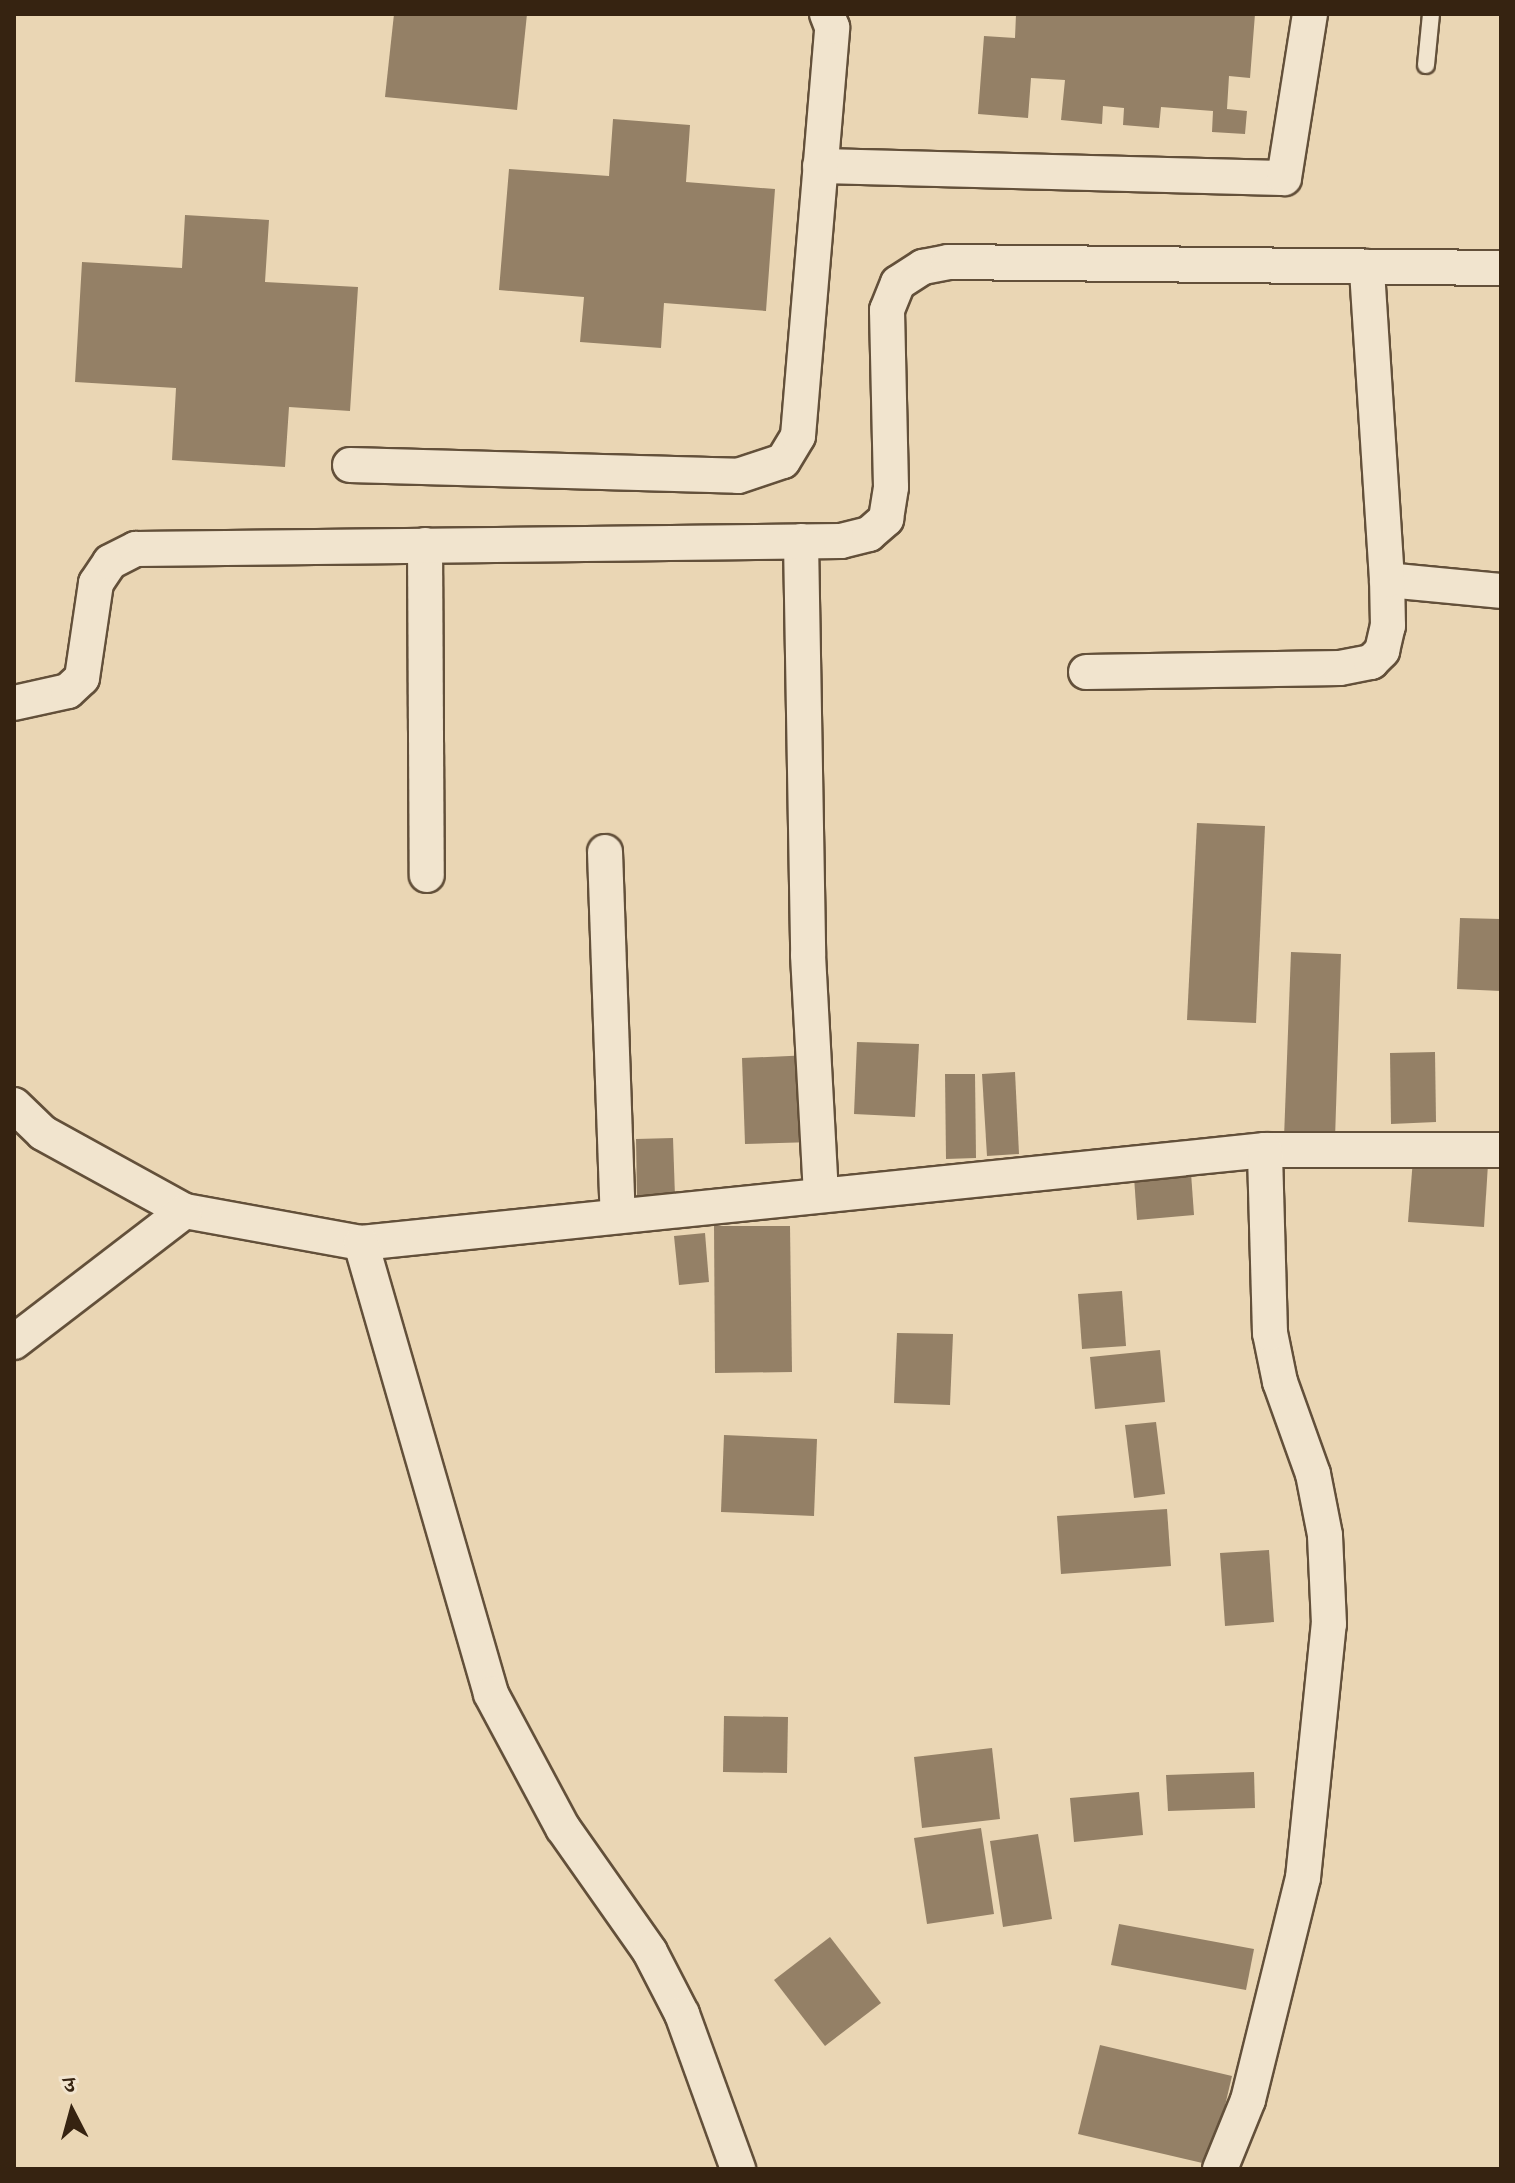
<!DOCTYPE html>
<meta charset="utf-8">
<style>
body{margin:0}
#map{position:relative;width:1515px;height:2183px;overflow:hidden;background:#ead6b4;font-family:Vollkorn,"Noto Serif Devanagari",serif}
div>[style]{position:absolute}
.building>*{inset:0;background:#948066}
.roads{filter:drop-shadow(2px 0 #63503a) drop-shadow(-2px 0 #63503a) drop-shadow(0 2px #63503a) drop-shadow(0 -2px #63503a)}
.service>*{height:16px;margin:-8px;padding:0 8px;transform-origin:8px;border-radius:8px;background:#f1e4ce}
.minor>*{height:34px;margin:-17px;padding:0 17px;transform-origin:17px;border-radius:17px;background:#f1e4ce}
span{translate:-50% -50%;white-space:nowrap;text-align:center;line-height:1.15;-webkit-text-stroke:6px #f1e4ce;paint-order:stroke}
.frame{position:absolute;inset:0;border:16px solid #362311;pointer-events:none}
.north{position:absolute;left:32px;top:2071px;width:80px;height:80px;-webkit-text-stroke:6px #f1e4ce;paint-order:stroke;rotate:354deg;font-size:22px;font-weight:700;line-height:32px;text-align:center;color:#362311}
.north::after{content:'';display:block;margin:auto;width:28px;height:36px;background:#362311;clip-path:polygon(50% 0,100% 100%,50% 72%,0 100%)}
</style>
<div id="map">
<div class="building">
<i style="clip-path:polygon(394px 14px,527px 14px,517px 110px,385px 97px)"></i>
<i style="clip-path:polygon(1016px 14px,1255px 14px,1250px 78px,1229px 76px,1227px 109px,1247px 111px,1245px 134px,1212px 132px,1213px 111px,1161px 107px,1159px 128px,1123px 125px,1124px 108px,1103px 106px,1102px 124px,1061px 120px,1065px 80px,1031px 78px,1028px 118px,978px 114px,984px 36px,1015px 38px)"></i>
<i style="clip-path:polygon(613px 119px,690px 125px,686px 182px,775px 189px,766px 311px,664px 303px,661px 348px,580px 342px,584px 297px,499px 290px,509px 169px,609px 176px)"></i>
<i style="clip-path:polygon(185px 215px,269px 220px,265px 282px,358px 287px,350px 411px,289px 407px,285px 467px,172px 460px,176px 388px,75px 382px,82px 262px,182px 268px)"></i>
<i style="clip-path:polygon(1197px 823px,1265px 826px,1256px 1023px,1187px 1020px)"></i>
<i style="clip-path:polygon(1460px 918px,1501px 919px,1501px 991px,1457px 989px)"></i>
<i style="clip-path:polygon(1291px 952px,1341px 954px,1335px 1139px,1284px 1138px)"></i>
<i style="clip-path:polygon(857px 1042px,919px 1044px,915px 1117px,854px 1114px)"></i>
<i style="clip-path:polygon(1435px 1052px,1436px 1122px,1391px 1124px,1390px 1053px)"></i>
<i style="clip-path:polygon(811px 1055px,814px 1142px,745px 1144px,742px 1058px)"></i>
<i style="clip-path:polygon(1015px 1072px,1019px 1154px,987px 1156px,982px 1074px)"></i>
<i style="clip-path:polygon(945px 1074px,975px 1074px,976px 1158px,946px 1159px)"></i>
<i style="clip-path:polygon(673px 1138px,675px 1197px,637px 1198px,636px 1139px)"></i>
<i style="clip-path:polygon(1413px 1159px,1488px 1164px,1484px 1227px,1408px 1222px)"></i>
<i style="clip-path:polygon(1191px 1173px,1194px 1215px,1137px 1220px,1134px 1177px)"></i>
<i style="clip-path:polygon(714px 1226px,790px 1226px,792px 1372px,715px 1373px)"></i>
<i style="clip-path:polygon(705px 1233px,709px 1282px,679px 1285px,674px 1236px)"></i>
<i style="clip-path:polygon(1122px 1291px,1126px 1346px,1082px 1349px,1078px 1294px)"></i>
<i style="clip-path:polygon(897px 1333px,953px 1334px,950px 1405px,894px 1403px)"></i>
<i style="clip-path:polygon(1160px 1350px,1165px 1402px,1095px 1409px,1090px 1357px)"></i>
<i style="clip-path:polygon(1156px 1422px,1165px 1494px,1134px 1498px,1125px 1425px)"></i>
<i style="clip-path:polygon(724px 1435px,817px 1439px,814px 1516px,721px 1512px)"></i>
<i style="clip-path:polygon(1167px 1509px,1171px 1566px,1061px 1574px,1057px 1516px)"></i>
<i style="clip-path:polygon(1269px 1550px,1274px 1622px,1225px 1626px,1220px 1553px)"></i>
<i style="clip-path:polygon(724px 1716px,788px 1717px,787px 1773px,723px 1772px)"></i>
<i style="clip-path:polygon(992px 1748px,1000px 1819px,922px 1828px,914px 1757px)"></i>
<i style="clip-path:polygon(1254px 1772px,1255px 1808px,1168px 1811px,1166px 1775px)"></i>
<i style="clip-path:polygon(1139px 1792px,1143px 1835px,1074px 1842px,1070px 1798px)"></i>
<i style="clip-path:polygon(981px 1828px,994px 1914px,927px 1924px,914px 1838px)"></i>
<i style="clip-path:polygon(1038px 1834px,1052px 1919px,1003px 1927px,990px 1841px)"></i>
<i style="clip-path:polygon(1119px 1924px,1254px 1949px,1246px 1990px,1111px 1965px)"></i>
<i style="clip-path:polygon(830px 1937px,881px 2003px,825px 2046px,774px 1980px)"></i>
<i style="clip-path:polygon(1100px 2045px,1232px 2076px,1211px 2165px,1078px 2134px)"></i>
</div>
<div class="roads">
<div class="service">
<i style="left:1426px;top:65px;width:51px;rotate:-84.4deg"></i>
</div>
<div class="minor">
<i style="left:820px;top:166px;width:464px;rotate:1.5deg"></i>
<i style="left:1284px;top:178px;width:166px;rotate:-81deg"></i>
<i style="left:350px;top:465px;width:388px;rotate:1.6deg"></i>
<i style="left:738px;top:476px;width:47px;rotate:-18.4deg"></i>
<i style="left:783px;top:461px;width:29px;rotate:-59deg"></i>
<i style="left:798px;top:436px;width:410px;rotate:-85.2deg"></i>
<i style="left:832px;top:27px;width:14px;rotate:-111deg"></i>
<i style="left:801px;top:541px;width:414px;rotate:89deg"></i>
<i style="left:808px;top:955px;width:240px;rotate:86.9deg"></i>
<i style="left:425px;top:545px;width:330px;rotate:89.7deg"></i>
<i style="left:1387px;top:580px;width:115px;rotate:5.5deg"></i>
<i style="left:1086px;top:672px;width:254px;rotate:-0.9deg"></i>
<i style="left:1340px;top:668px;width:32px;rotate:-11deg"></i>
<i style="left:1371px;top:662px;width:16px;rotate:-45deg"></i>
<i style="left:1382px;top:651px;width:26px;rotate:-77deg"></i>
<i style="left:1388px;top:626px;width:46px;rotate:-91.2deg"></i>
<i style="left:1387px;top:580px;width:314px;rotate:-93.7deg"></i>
<i style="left:14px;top:703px;width:55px;rotate:-12.5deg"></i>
<i style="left:68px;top:691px;width:19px;rotate:-43deg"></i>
<i style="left:82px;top:678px;width:96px;rotate:-81.6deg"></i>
<i style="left:96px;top:583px;width:25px;rotate:-56deg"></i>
<i style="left:110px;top:562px;width:29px;rotate:-27deg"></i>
<i style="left:136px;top:549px;width:705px;rotate:-0.65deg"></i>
<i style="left:841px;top:541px;width:29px;rotate:-14deg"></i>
<i style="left:869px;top:534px;width:23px;rotate:-41deg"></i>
<i style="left:886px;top:519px;width:32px;rotate:-81deg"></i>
<i style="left:891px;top:487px;width:177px;rotate:-91.3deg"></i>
<i style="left:887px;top:310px;width:29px;rotate:-68deg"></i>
<i style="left:898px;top:283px;width:30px;rotate:-33deg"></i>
<i style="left:923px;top:267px;width:25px;rotate:-11deg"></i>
<i style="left:948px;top:262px;width:553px;rotate:0.62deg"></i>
<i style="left:605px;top:852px;width:364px;rotate:88deg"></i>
<i style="left:14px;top:1105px;width:40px;rotate:44deg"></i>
<i style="left:43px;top:1133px;width:162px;rotate:28.8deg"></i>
<i style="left:185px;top:1211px;width:179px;rotate:10.3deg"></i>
<i style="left:361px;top:1243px;width:909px;rotate:-5.87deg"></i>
<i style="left:1265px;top:1150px;width:236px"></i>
<i style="left:361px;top:1243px;width:469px;rotate:73.9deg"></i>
<i style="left:491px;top:1694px;width:152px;rotate:61.8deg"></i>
<i style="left:563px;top:1828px;width:151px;rotate:54.9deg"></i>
<i style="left:650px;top:1952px;width:70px;rotate:62.7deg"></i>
<i style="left:682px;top:2014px;width:165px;rotate:70.1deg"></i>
<i style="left:14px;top:1342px;width:215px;rotate:-37.5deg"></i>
<i style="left:1220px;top:2169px;width:74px;rotate:-67.9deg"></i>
<i style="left:1248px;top:2100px;width:229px;rotate:-76.1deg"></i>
<i style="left:1303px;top:1878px;width:255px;rotate:-84.2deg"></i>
<i style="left:1329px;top:1624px;width:89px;rotate:-92.6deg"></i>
<i style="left:1325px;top:1535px;width:62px;rotate:-101.1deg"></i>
<i style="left:1313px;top:1474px;width:98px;rotate:-109.7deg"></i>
<i style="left:1280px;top:1382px;width:50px;rotate:-101.5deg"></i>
<i style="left:1270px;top:1333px;width:183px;rotate:-91.6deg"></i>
</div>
</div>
<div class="frame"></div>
<div class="north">उ</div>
</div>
